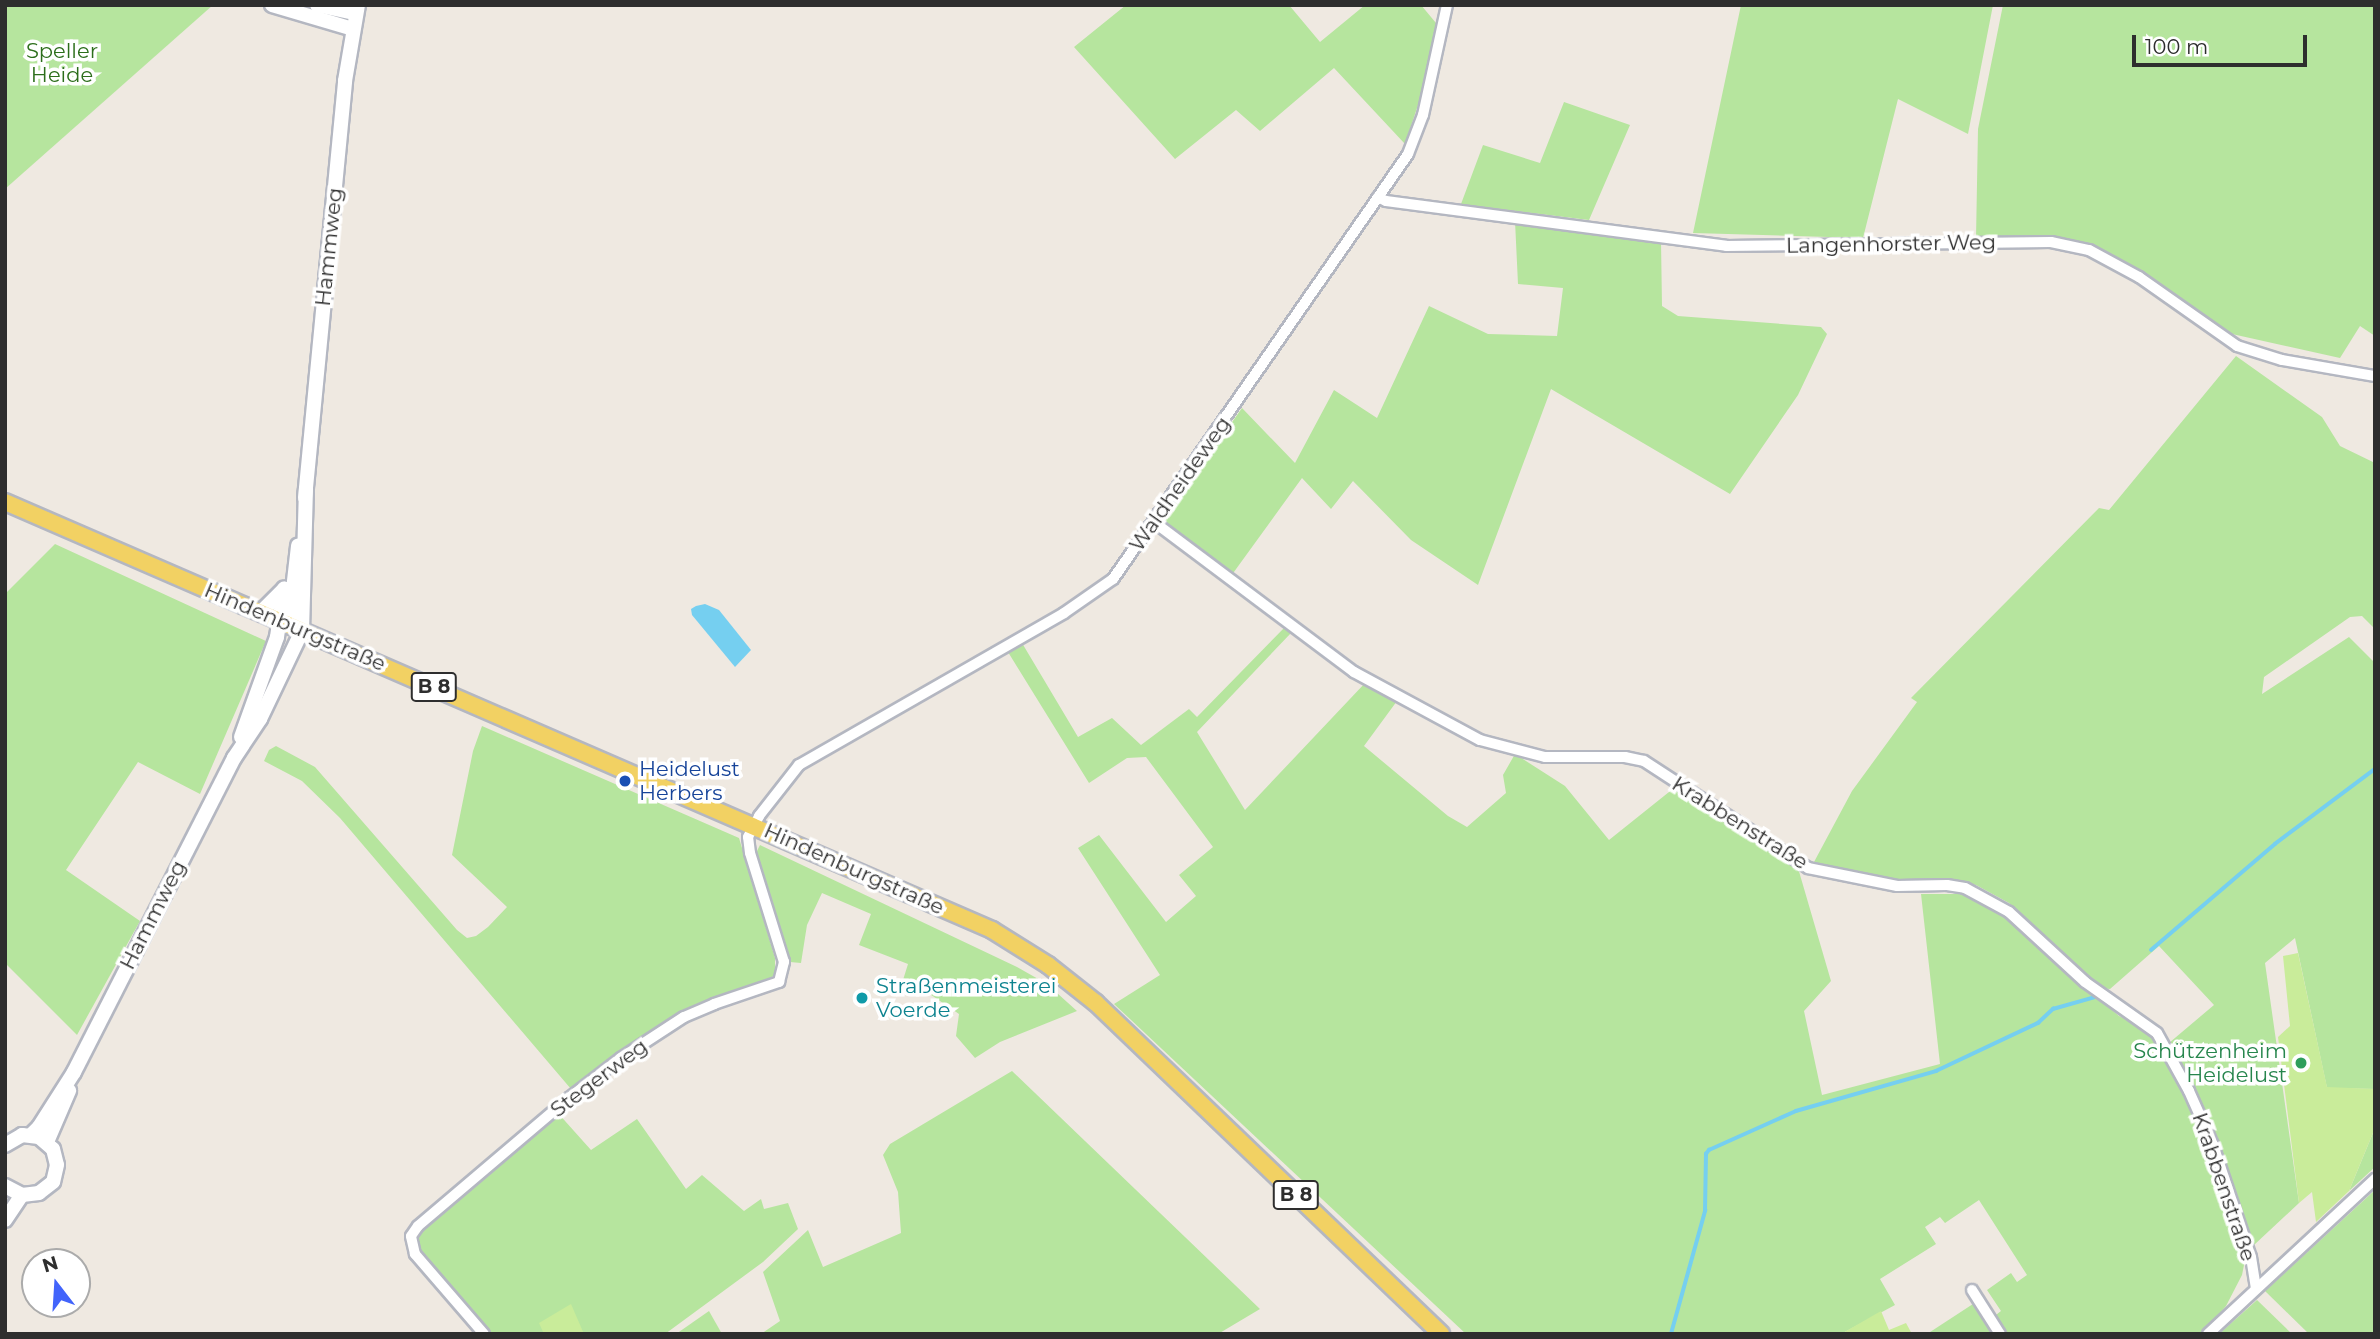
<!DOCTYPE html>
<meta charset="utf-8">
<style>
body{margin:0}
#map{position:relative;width:2380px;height:1339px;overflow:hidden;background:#efe9e1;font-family:Montserrat,sans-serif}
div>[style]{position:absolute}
.green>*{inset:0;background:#b6e59e}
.pitch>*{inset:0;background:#c9ec9a}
.water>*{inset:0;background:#75cff0}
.stream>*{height:3.5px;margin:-1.75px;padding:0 1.75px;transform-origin:1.75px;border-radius:1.75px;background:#75cff0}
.roads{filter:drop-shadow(2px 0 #b4b7c1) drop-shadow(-2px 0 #b4b7c1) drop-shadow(0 2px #b4b7c1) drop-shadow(0 -2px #b4b7c1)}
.minor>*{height:10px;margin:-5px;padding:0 5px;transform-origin:5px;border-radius:5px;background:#fff}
.secondary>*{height:14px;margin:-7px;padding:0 7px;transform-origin:7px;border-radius:7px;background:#fff}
.primary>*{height:16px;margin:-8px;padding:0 8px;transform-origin:8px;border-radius:8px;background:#f2d163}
.dots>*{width:19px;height:19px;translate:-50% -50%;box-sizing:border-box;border:4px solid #fff;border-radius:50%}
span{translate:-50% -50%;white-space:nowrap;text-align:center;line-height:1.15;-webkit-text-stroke:7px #fff;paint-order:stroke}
.shield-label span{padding:2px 5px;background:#fff;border:2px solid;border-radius:5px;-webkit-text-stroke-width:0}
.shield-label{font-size:19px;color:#2e2e2e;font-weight:700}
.park-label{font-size:21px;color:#2c6e1b}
.street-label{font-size:21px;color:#2e2e2e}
.transit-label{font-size:21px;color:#164399}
.left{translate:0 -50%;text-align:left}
.culture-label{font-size:21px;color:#0d838f}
.leisure-label{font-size:21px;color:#27864d}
.right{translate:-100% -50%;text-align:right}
.frame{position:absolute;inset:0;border:7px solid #2e2e2e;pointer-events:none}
.north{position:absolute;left:21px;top:1248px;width:70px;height:70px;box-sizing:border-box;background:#fff;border:2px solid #ababab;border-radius:50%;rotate:343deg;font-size:19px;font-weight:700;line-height:28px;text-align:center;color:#2e2e2e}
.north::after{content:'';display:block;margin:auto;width:24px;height:32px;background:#4264fb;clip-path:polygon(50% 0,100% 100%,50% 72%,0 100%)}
.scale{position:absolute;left:2132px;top:35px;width:175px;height:32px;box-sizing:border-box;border:4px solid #2e2e2e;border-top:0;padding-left:9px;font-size:21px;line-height:24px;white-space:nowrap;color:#2e2e2e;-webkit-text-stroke:5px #fff;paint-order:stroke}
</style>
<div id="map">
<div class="green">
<i style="clip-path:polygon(5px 5px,213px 5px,5px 189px)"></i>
<i style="clip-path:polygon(1126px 5px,1289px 5px,1320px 42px,1365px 5px,1421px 5px,1436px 23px,1422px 93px,1405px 144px,1334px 68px,1260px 131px,1236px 110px,1175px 159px,1074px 47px)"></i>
<i style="clip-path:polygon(1741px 5px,1993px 5px,1968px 134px,1898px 99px,1863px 238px,1693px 233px)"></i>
<i style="clip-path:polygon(2003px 5px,2375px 5px,2375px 336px,2360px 326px,2340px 358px,2232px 334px,2148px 277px,2086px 244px,2062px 239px,1976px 238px,1978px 129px)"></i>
<i style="clip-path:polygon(1564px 102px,1630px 125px,1589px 220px,1461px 204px,1483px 145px,1540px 163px)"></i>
<i style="clip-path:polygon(1515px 221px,1661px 241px,1662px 306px,1678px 316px,1821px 327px,1827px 334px,1798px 395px,1730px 494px,1551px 389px,1478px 585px,1411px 540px,1353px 481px,1331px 509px,1302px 478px,1231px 576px,1162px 522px,1242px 408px,1295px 463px,1334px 390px,1377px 418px,1429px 306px,1488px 334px,1557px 336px,1563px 288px,1518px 284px)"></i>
<i style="clip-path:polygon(2236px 356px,2322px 417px,2340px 446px,2375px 463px,2375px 629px,2362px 616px,2350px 617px,2264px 677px,2262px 694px,2349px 637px,2375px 663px,2375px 1089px,2327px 1088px,2295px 938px,2265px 963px,2299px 1203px,2254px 1245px,2195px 1090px,2169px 1043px,2214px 1005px,2159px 946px,2110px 989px,2099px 988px,2009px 903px,1976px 885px,1935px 879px,1892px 880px,1814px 862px,1852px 791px,1917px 702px,1911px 698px,2099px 508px,2109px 510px)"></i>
<i style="clip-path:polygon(55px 544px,266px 641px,200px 794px,138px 762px,66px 870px,140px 921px,77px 1035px,5px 963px,5px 594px)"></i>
<i style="clip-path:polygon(1285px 627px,1291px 633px,1197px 732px,1245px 810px,1366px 682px,1397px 701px,1364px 746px,1448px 816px,1467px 827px,1506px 793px,1503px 775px,1515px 754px,1565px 786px,1609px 840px,1674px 788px,1798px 868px,1831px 981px,1804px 1011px,1822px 1095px,1940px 1064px,1921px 894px,1964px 894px,2006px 918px,2119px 1016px,2144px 1027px,2166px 1060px,2200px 1129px,2240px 1239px,2245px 1260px,2242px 1275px,2226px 1306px,2202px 1334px,2002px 1334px,1992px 1318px,2001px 1311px,1987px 1290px,2011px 1273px,2017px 1282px,2027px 1275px,1979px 1200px,1945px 1223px,1940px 1217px,1925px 1227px,1936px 1244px,1880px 1279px,1895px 1305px,1841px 1334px,1466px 1334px,1114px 1004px,1160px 975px,1078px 848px,1099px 835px,1166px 922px,1196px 896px,1179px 875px,1213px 847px,1146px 757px,1127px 758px,1089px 783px,1008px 652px,1022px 643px,1078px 737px,1112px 718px,1141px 745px,1189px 709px,1197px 717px)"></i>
<i style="clip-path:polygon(482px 726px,739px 838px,775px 958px,775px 973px,770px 980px,689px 1008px,571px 1089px,340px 818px,302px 781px,264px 761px,269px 750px,276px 746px,315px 767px,457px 930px,467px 938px,476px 936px,488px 927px,507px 907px,452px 855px,473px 751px)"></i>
<i style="clip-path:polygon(760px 845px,1017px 967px,1047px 984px,1077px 1011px,1000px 1042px,975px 1058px,956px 1036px,959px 1014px,921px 988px,903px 980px,908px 964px,859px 945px,871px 914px,822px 893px,807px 925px,801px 963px,790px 962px,756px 853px)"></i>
<i style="clip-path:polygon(1012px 1071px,1260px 1309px,1218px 1334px,761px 1334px,780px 1321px,763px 1272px,808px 1230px,823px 1267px,901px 1233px,898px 1192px,883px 1155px,890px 1144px)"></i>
<i style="clip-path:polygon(557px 1112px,591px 1150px,637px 1119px,686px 1189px,702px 1175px,744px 1211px,761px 1199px,764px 1209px,788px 1203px,798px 1229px,763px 1262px,665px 1334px,489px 1334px,416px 1247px,416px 1239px,422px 1230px)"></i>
<i style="clip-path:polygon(2375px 1128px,2375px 1167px,2349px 1191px)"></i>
<i style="clip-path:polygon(2375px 1190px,2375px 1334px,2309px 1334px,2265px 1291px)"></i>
<i style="clip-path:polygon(2257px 1300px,2292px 1334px,2219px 1334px)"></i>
<i style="clip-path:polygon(1976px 1302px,1996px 1334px,1927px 1334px)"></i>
<i style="clip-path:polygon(709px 1311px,722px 1334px,676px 1334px)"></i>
</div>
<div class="pitch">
<i style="clip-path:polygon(2298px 953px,2327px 1087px,2375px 1089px,2375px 1128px,2349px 1191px,2316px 1222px,2312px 1192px,2299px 1203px,2278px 1037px,2290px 1026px,2283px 956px)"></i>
<i style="clip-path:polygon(571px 1304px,584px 1334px,544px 1334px,539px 1323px)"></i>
<i style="clip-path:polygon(1881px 1311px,1889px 1330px,1906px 1323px,1912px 1334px,1841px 1334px)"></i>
</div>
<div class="water">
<i style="clip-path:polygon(705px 604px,719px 610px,751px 650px,735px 667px,692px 615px,691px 609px,696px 606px)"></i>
</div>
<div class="stream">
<i style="left:2151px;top:950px;width:163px;rotate:-40.5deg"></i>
<i style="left:2275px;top:844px;width:125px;rotate:-36.9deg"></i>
<i style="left:1671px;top:1334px;width:128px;rotate:-74.5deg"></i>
<i style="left:1705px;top:1211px;width:57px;rotate:-89deg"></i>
<i style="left:1706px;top:1154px;width:5px;rotate:-53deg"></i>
<i style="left:1709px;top:1150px;width:95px;rotate:-24.1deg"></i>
<i style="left:1796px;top:1111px;width:146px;rotate:-15.9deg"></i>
<i style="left:1936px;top:1071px;width:113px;rotate:-25.2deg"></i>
<i style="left:2038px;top:1023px;width:21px;rotate:-43deg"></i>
<i style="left:2053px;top:1009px;width:44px;rotate:-15.9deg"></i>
</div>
<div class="roads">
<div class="minor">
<i style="left:1378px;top:197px;width:9px;rotate:27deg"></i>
<i style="left:1386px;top:201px;width:343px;rotate:7.5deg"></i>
<i style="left:1726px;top:246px;width:325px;rotate:-0.7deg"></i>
<i style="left:2051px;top:242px;width:39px;rotate:12deg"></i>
<i style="left:2089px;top:250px;width:57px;rotate:28.4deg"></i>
<i style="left:2139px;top:277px;width:120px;rotate:35.1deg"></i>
<i style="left:2237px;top:346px;width:47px;rotate:17.3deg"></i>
<i style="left:2282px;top:360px;width:94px;rotate:9.8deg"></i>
<i style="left:1154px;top:522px;width:250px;rotate:36.9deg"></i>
<i style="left:1354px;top:672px;width:143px;rotate:28.4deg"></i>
<i style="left:1480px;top:740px;width:67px;rotate:14.7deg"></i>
<i style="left:1545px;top:757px;width:80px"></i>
<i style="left:1625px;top:757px;width:19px;rotate:12deg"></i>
<i style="left:1644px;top:761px;width:196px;rotate:33.1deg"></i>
<i style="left:1808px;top:868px;width:91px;rotate:11.4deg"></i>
<i style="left:1897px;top:886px;width:50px;rotate:-1.1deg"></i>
<i style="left:1947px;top:885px;width:18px;rotate:9deg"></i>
<i style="left:1965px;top:888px;width:50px;rotate:28.6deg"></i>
<i style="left:2009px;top:912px;width:103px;rotate:42.6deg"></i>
<i style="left:2085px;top:982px;width:88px;rotate:35.3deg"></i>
<i style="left:2157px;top:1033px;width:66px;rotate:61.1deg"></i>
<i style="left:2189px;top:1091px;width:59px;rotate:66deg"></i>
<i style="left:2213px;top:1145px;width:118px;rotate:71.3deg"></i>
<i style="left:2251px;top:1257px;width:32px;rotate:81deg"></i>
<i style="left:1972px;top:1290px;width:52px;rotate:57.5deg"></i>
<i style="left:484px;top:1334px;width:106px;rotate:-130.8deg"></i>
<i style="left:415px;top:1254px;width:18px;rotate:-103deg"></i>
<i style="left:411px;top:1236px;width:12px;rotate:-55deg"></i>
<i style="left:418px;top:1226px;width:198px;rotate:-40.3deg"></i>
<i style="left:569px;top:1098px;width:66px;rotate:-37.6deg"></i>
<i style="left:621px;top:1058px;width:75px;rotate:-33.1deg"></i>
<i style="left:684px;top:1017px;width:33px;rotate:-23deg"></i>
<i style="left:714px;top:1004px;width:69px;rotate:-18.7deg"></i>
<i style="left:779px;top:982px;width:21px;rotate:-76deg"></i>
<i style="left:784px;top:962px;width:114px;rotate:-107.3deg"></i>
<i style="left:750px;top:853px;width:16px;rotate:-97deg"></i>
<i style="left:748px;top:837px;width:24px;rotate:-62deg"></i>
<i style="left:759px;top:816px;width:65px;rotate:-51.9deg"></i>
<i style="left:799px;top:765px;width:305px;rotate:-29.8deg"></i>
<i style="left:1064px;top:613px;width:60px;rotate:-34.8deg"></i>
<i style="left:1113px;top:579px;width:517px;rotate:-55.23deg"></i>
<i style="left:1408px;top:154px;width:42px;rotate:-69deg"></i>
<i style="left:1423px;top:115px;width:113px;rotate:-77.7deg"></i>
<i style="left:2208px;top:1334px;width:228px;rotate:-42.9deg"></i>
</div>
<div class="secondary">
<i style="left:272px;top:5px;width:84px;rotate:16.5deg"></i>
<i style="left:317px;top:5px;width:40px;rotate:12deg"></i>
<i style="left:305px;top:498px;width:419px;rotate:-84.5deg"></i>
<i style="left:345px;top:81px;width:77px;rotate:-80.3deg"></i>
<i style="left:261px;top:612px;width:33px;rotate:-45deg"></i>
<i style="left:289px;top:624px;width:79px;rotate:-83.4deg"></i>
<i style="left:241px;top:737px;width:106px;rotate:-70.2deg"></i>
<i style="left:277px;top:637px;width:49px;rotate:-81.7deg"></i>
<i style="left:31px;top:1135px;width:11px;rotate:-45deg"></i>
<i style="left:39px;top:1127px;width:65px;rotate:-57.5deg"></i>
<i style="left:74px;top:1072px;width:352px;rotate:-63deg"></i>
<i style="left:234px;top:758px;width:47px;rotate:-56.3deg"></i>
<i style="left:260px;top:719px;width:98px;rotate:-64.5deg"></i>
<i style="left:302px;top:631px;width:142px;rotate:-88.4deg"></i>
<i style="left:47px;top:1142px;width:56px;rotate:-66.7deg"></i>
<i style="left:5px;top:1145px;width:20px;rotate:-30deg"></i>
<i style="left:22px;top:1135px;width:17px;rotate:7deg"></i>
<i style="left:39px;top:1137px;width:18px;rotate:41deg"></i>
<i style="left:53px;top:1149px;width:16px;rotate:76deg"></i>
<i style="left:57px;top:1165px;width:17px;rotate:103deg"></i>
<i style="left:53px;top:1182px;width:18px;rotate:142deg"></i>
<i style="left:39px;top:1193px;width:17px;rotate:173deg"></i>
<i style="left:22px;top:1195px;width:19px;rotate:-152deg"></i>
<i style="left:5px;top:1220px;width:30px;rotate:-56deg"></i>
</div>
<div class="primary">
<i style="left:5px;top:502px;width:1076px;rotate:23.44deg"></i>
<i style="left:992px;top:930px;width:66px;rotate:32deg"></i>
<i style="left:1048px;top:965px;width:61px;rotate:38.4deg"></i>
<i style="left:1096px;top:1003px;width:478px;rotate:43.8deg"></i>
</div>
</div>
<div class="dots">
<i style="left:625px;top:781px;background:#1a4fb4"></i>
<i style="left:862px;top:998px;background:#0f9aa8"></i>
<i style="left:2301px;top:1063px;background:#2e9e5b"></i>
</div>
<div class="shield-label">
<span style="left:434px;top:687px">B 8</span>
<span style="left:1296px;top:1195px">B 8</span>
</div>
<div class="park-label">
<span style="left:62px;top:63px">Speller<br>Heide</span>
</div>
<div class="street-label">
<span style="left:1891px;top:244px;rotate:-1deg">Langenhorster Weg</span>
<span style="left:329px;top:247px;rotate:-84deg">Hammweg</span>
<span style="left:1180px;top:484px;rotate:-55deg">Waldheideweg</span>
<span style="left:295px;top:627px;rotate:23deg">Hindenburgstraße</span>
<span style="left:1740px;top:823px;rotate:32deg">Krabbenstraße</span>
<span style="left:854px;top:869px;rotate:24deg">Hindenburgstraße</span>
<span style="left:153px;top:915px;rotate:-63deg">Hammweg</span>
<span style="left:599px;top:1078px;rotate:-37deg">Stegerweg</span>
<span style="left:2224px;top:1187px;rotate:71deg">Krabbenstraße</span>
</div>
<div class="transit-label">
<span class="left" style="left:639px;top:781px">Heidelust<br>Herbers</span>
</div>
<div class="culture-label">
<span class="left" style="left:876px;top:998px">Straßenmeisterei<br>Voerde</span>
</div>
<div class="leisure-label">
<span class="right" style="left:2287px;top:1063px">Schützenheim<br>Heidelust</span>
</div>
<div class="frame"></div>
<div class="north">N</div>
<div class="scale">100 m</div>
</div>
